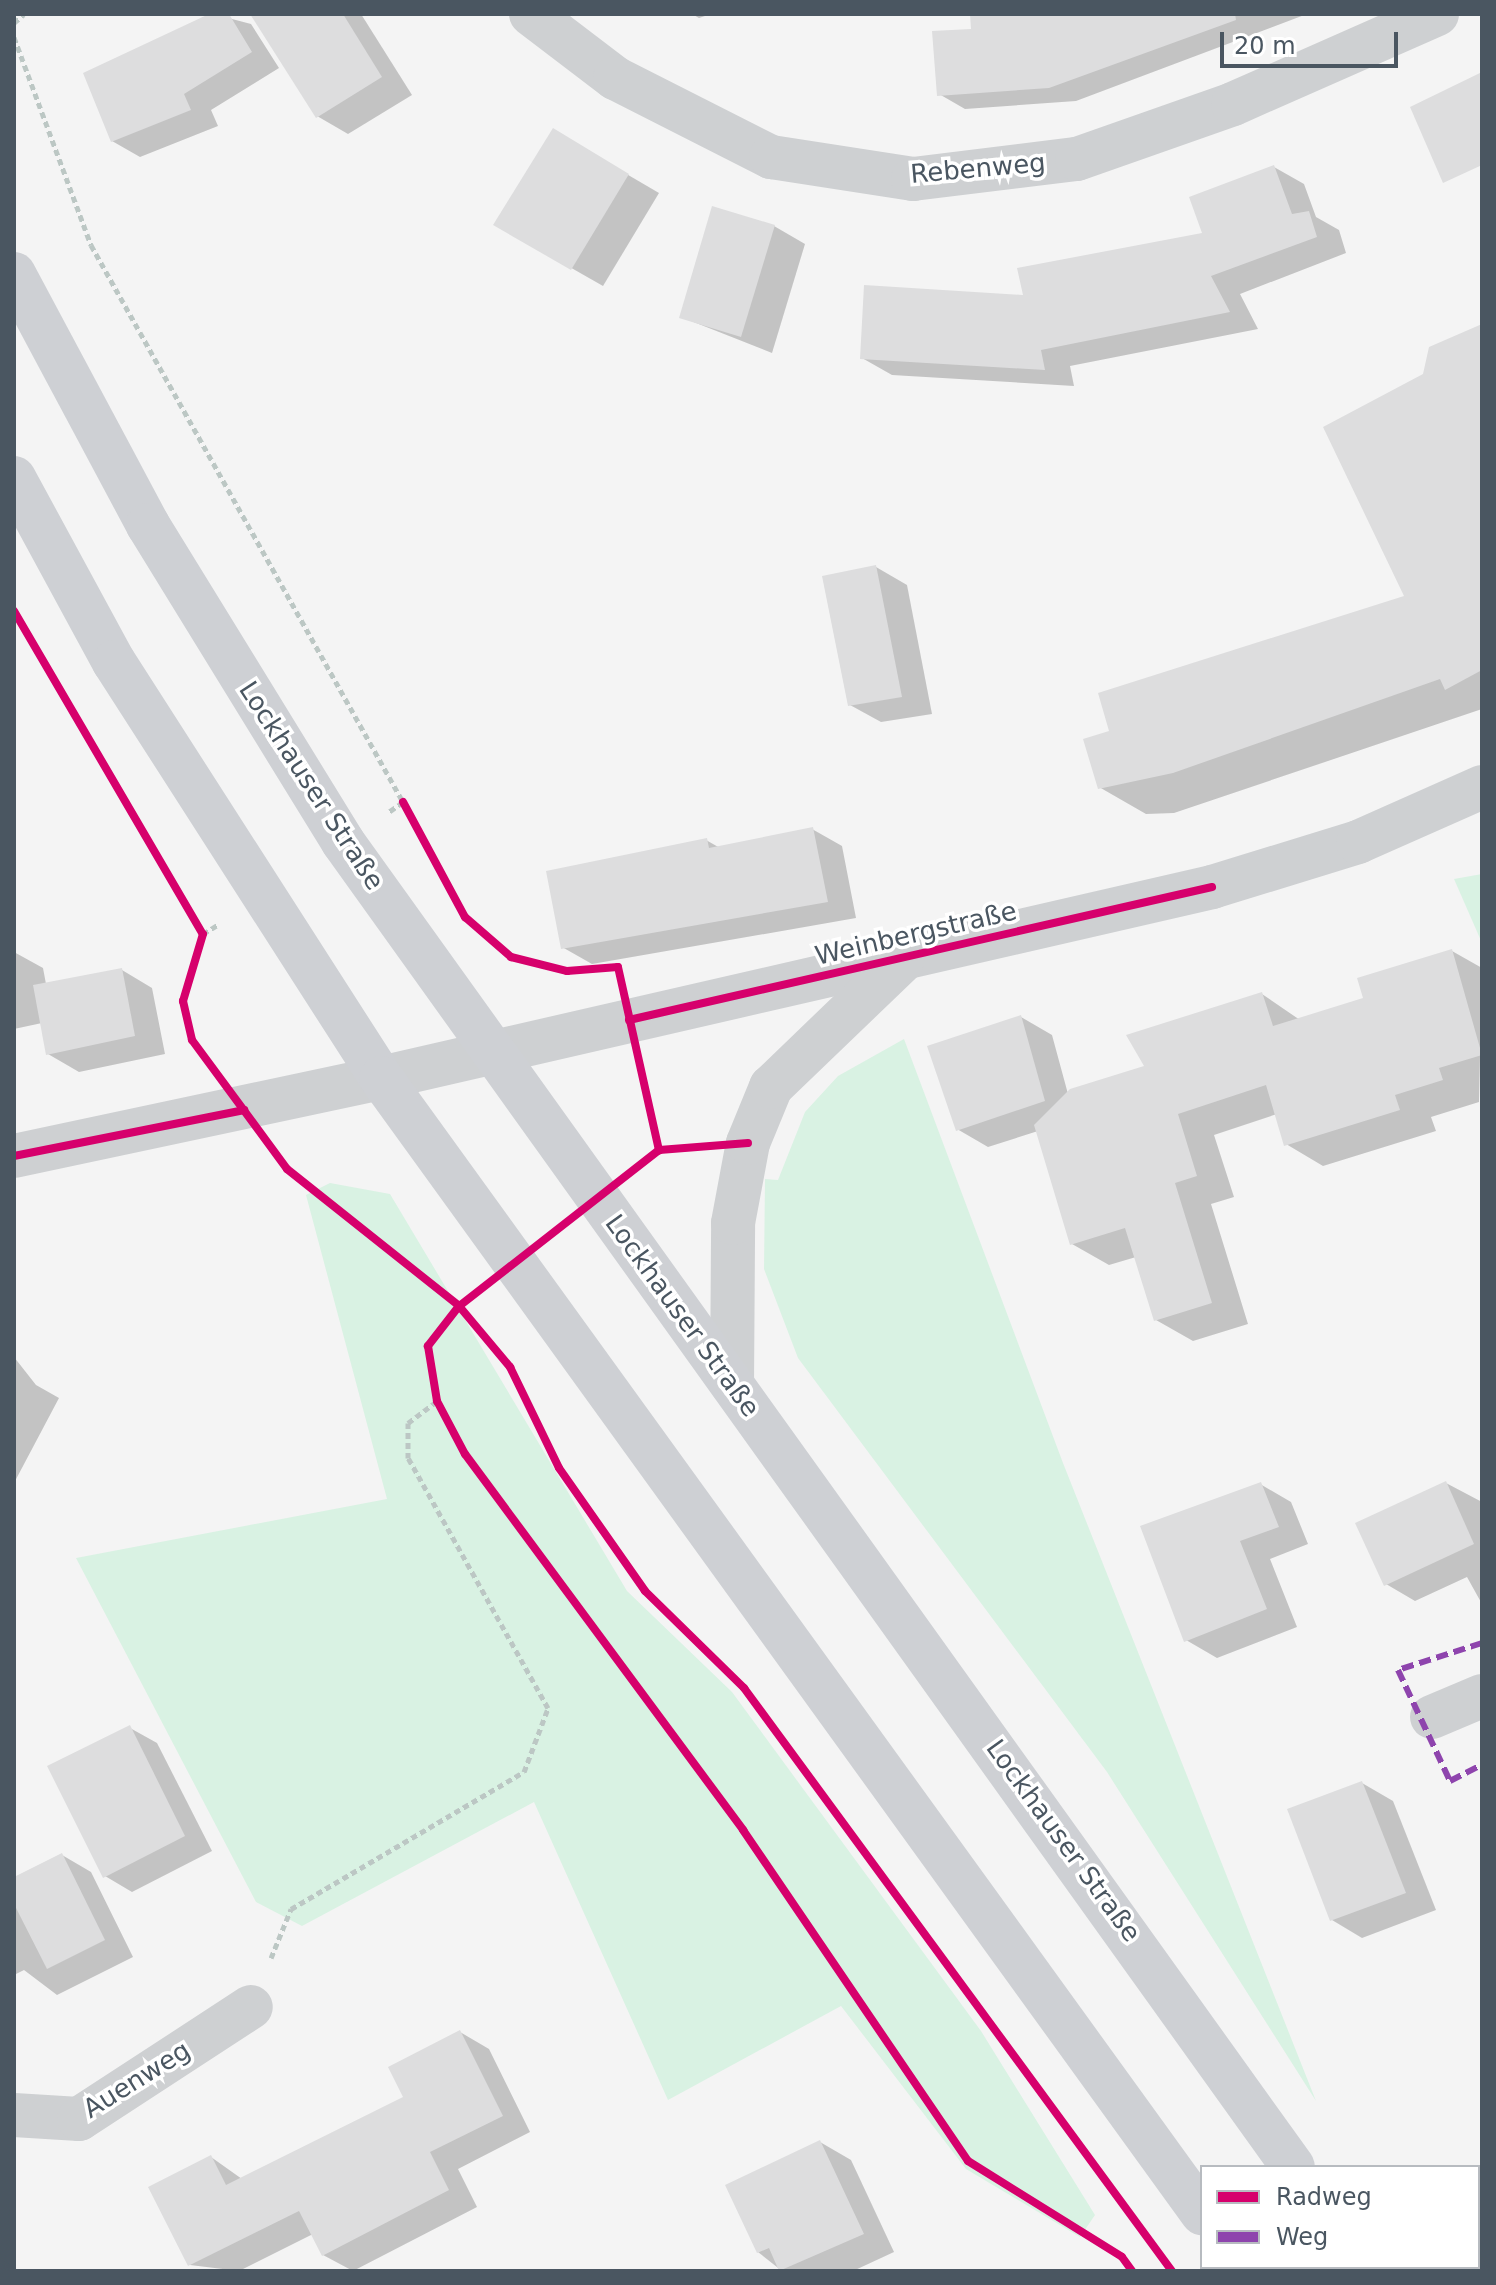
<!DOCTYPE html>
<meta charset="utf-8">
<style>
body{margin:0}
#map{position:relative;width:1496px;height:2285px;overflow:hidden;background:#f4f4f4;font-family:"DejaVu Sans",sans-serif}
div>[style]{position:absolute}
.green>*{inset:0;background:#d9f2e3}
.shadow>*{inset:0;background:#0003}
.building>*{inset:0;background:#ddddde}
.path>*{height:5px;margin-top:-2.5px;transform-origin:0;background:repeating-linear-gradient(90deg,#bcc7c4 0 6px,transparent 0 10px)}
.minor>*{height:44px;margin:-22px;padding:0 22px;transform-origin:22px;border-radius:22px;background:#ced0d2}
.tertiary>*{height:44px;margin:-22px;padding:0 22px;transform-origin:22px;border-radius:22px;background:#ced0d2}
.secondary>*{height:44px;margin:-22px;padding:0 22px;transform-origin:22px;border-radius:22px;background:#ced0d4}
.quiet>*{height:6px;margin-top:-3px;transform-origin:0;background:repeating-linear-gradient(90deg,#8e44ad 0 12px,transparent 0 18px)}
.cycleway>*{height:8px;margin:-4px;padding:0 4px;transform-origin:4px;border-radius:4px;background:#d6006c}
span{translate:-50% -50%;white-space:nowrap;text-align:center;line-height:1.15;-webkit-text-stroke:7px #fff;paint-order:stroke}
.street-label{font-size:26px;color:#4a5661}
.frame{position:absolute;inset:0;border:16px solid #4a5661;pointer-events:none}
.legend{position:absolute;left:1200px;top:2165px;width:280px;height:104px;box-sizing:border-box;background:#fff;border:2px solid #b7bbc0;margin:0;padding:10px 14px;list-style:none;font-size:24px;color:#4a5661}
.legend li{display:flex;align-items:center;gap:16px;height:40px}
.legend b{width:40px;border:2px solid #b7bbc0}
.scale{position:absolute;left:1220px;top:32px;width:178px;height:36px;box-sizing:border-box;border:4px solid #4a5661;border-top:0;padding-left:10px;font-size:24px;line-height:28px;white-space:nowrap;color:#4a5661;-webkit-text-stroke:6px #fff;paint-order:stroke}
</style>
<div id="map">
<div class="green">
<i style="clip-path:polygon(1482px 874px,1482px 943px,1454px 879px)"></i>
<i style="clip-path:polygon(904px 1039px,1063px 1463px,1316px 2101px,1107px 1772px,798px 1358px,764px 1269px,765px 1179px,778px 1180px,805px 1112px,838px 1076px)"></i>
<i style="clip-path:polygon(330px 1183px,390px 1194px,627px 1591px,732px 1692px,981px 2031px,1095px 2215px,1080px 2237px,966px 2169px,841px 2006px,668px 2100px,534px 1802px,302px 1926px,256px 1902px,76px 1558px,387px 1499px,306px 1195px)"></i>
</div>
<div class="shadow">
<i style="clip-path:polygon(213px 14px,251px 24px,279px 68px,211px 110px,218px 126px,140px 157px,112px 141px)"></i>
<i style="clip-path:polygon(287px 14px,361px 14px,412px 95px,348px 134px,317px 116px)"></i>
<i style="clip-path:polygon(692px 14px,711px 14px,699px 18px)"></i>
<i style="clip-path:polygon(972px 14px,1307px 14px,1076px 101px,965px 109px,939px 94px,973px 31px)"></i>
<i style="clip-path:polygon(553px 131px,659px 193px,603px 286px,496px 225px)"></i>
<i style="clip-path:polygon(1274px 167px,1304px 184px,1316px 217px,1339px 230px,1346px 253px,1240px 294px,1258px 329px,1070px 366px,1074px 386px,892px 375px,862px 358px,1205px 234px)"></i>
<i style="clip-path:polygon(774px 226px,805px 244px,772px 353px,681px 317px)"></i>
<i style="clip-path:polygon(1482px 326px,1482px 709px,1174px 813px,1146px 814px,1099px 787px,1111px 732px,1407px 597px,1425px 375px)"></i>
<i style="clip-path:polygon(876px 567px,907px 585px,932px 714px,881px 722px,850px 705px)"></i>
<i style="clip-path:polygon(812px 829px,842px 846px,856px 918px,592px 964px,562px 947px,706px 840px,720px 848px)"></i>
<i style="clip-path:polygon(1452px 951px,1482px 968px,1479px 1102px,1431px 1117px,1436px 1131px,1323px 1166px,1286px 1144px,1277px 1114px,1214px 1135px,1234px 1197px,1211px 1204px,1248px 1324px,1193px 1341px,1156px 1320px,1136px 1257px,1109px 1265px,1072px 1244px,1038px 1131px,988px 1147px,957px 1129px,1021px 1017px,1052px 1035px,1068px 1094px,1147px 1068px,1262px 994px,1300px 1020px,1366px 1000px)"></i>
<i style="clip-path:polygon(14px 952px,43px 968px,46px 984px,122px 970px,152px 988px,165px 1054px,79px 1072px,48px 1054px,42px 1023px,14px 1029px)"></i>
<i style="clip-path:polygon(14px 1357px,36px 1385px,59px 1398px,14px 1483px)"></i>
<i style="clip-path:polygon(1446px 1483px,1482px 1502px,1482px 1604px,1467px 1577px,1415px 1601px,1386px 1584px)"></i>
<i style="clip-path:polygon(1260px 1484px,1291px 1502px,1308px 1544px,1270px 1559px,1297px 1627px,1217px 1658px,1186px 1640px)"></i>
<i style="clip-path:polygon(130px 1728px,157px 1743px,212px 1851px,132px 1892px,105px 1876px)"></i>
<i style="clip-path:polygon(1362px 1783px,1393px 1801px,1436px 1910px,1362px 1938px,1332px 1920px)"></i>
<i style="clip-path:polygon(62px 1855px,91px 1872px,133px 1957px,57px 1995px,24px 1970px,14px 1975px,14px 1879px)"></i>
<i style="clip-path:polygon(460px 2032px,489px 2049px,530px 2132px,458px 2169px,477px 2207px,353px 2271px,323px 2255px,313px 2234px,239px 2271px,190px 2265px,211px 2157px,242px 2179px,405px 2098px)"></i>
<i style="clip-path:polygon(820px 2142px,851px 2160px,894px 2252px,853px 2271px,782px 2271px,758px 2252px)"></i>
</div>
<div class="building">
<i style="clip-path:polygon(209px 14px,229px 14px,252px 52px,184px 94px,191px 110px,111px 142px,83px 73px)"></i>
<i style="clip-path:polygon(250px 14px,343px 14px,382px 77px,316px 118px)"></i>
<i style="clip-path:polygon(970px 14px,1235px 14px,1236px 20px,1049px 88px,937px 96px,932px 31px,971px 29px)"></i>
<i style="clip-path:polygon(1482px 72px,1482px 165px,1443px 183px,1410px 107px)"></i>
<i style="clip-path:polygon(553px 128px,629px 174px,571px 270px,493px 225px)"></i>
<i style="clip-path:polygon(1274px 165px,1292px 214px,1309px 211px,1317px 237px,1211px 276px,1230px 312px,1041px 350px,1045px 370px,860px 359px,864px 285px,1023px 295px,1017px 268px,1202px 233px,1189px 197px)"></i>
<i style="clip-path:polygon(712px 206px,775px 225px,741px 337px,679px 318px)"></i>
<i style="clip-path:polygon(1482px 324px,1482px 670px,1445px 690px,1440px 679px,1173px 773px,1098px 789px,1083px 739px,1109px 731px,1098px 693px,1404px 596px,1323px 427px,1423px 374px,1429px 347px)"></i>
<i style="clip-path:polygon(876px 565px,902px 697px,848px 706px,822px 576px)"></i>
<i style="clip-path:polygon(813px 827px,828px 902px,561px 949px,546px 871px,707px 838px,709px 848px)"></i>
<i style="clip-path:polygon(1452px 949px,1482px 1055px,1439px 1068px,1443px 1080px,1395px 1095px,1400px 1110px,1284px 1146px,1266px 1085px,1178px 1114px,1197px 1176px,1175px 1183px,1212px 1303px,1154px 1321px,1125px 1228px,1070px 1245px,1034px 1125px,1070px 1089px,1144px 1066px,1126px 1035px,1262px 992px,1273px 1026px,1363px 998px,1357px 978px)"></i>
<i style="clip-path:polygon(122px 968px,135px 1036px,46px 1055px,33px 985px)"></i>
<i style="clip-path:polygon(1021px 1015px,1045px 1101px,956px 1131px,927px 1046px)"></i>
<i style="clip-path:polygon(1446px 1481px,1474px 1544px,1384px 1586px,1355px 1523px)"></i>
<i style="clip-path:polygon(1261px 1482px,1279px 1527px,1240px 1541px,1267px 1609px,1184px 1642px,1140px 1526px)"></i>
<i style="clip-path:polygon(130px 1725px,185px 1836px,103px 1878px,47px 1766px)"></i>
<i style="clip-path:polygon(1362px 1781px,1406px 1893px,1330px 1921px,1287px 1809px)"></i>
<i style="clip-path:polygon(62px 1853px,105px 1940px,47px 1969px,14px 1904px,14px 1877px)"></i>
<i style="clip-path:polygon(460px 2030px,503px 2116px,430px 2152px,449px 2190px,322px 2256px,299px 2211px,188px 2266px,148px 2187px,211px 2155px,226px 2185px,403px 2097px,388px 2067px)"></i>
<i style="clip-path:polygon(820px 2140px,864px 2234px,779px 2271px,769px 2248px,757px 2253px,725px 2185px)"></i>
</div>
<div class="path">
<i style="left:14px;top:23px;width:13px;rotate:-42deg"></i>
<i style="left:14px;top:37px;width:222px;rotate:69.7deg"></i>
<i style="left:91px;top:245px;width:638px;rotate:60.74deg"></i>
<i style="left:403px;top:802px;width:19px;rotate:145deg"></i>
<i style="left:203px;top:934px;width:19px;rotate:-32deg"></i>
<i style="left:271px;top:1958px;width:53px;rotate:-67.8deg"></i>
<i style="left:291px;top:1909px;width:270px;rotate:-30.5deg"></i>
<i style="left:524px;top:1772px;width:68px;rotate:-69.4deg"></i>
<i style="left:548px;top:1708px;width:287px;rotate:-119.2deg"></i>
<i style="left:408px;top:1458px;width:35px;rotate:-90deg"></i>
<i style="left:408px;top:1423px;width:36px;rotate:-37deg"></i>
</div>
<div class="minor">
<i style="left:531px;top:14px;width:106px;rotate:37.3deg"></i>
<i style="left:615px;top:78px;width:175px;rotate:26.9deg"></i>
<i style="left:771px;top:157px;width:144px;rotate:8.8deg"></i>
<i style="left:913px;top:179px;width:165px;rotate:-7deg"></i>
<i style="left:1077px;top:159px;width:165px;rotate:-19.4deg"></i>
<i style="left:1233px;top:104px;width:223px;rotate:-23.8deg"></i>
<i style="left:14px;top:1156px;width:375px;rotate:-12deg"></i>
<i style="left:1432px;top:1717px;width:54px;rotate:-22.8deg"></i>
<i style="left:14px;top:2115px;width:65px;rotate:3.5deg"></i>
<i style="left:79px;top:2119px;width:205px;rotate:-33.1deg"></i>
</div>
<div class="tertiary">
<i style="left:381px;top:1078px;width:853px;rotate:-12.94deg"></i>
<i style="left:1212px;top:887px;width:153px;rotate:-17.1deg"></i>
<i style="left:1358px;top:842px;width:136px;rotate:-23.9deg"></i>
<i style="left:732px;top:1384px;width:161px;rotate:-89.6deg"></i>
<i style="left:733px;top:1223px;width:81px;rotate:-79.4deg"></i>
<i style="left:748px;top:1143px;width:61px;rotate:-67.7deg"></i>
<i style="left:771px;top:1087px;width:182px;rotate:-43.9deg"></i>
</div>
<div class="secondary">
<i style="left:14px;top:274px;width:285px;rotate:61.9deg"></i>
<i style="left:148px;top:525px;width:372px;rotate:58.4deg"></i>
<i style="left:343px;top:842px;width:1630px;rotate:54.36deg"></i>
<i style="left:14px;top:478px;width:209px;rotate:61.5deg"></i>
<i style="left:114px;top:662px;width:494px;rotate:57.3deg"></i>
<i style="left:381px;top:1078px;width:1401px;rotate:54.12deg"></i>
<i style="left:1243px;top:2267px;width:4px;rotate:63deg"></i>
<i style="left:1363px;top:2267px;width:5px;rotate:53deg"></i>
</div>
<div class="quiet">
<i style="left:1482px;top:1643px;width:88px;rotate:162.2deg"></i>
<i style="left:1398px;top:1670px;width:123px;rotate:64.9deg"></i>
<i style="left:1450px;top:1781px;width:36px;rotate:-27deg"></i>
</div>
<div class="cycleway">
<i style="left:14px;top:611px;width:374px;rotate:59.7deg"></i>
<i style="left:203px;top:934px;width:70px;rotate:106.6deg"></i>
<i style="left:183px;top:1001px;width:40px;rotate:77deg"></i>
<i style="left:192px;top:1040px;width:160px;rotate:53.6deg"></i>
<i style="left:287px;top:1169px;width:220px;rotate:38.5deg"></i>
<i style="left:459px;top:1306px;width:80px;rotate:50.1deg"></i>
<i style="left:510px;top:1367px;width:112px;rotate:64.1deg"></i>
<i style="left:559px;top:1468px;width:150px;rotate:55deg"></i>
<i style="left:645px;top:1591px;width:139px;rotate:44.4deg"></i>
<i style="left:744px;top:1688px;width:723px;rotate:53.72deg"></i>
<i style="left:403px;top:802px;width:131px;rotate:61.7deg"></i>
<i style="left:465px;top:917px;width:61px;rotate:41deg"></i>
<i style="left:511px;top:957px;width:58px;rotate:14deg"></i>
<i style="left:567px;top:971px;width:51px;rotate:-4.5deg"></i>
<i style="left:618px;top:967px;width:188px;rotate:77.4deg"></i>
<i style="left:629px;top:1020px;width:598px;rotate:-12.85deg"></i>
<i style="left:748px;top:1143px;width:89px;rotate:175.5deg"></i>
<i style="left:659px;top:1150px;width:254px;rotate:142deg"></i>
<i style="left:459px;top:1306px;width:51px;rotate:127.8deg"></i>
<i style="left:428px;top:1346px;width:56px;rotate:80.7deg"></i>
<i style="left:437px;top:1401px;width:60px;rotate:62.2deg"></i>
<i style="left:465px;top:1454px;width:468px;rotate:53.5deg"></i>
<i style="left:743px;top:1830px;width:400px;rotate:55.8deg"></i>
<i style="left:968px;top:2161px;width:181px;rotate:31.9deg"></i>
<i style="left:1122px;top:2257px;width:17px;rotate:54deg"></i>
<i style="left:14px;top:1156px;width:235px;rotate:-11.3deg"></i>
</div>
<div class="street-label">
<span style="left:978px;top:169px;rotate:-5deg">Rebenweg</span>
<span style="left:311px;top:786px;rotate:57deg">Lockhauser Straße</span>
<span style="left:916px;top:934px;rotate:-13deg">Weinbergstraße</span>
<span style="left:682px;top:1316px;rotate:54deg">Lockhauser Straße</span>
<span style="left:1063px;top:1841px;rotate:54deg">Lockhauser Straße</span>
<span style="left:137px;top:2080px;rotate:-32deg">Auenweg</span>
</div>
<div class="frame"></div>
<ul class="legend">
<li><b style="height:10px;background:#d6006c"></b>Radweg</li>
<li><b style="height:10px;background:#8e44ad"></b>Weg</li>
</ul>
<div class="scale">20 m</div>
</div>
